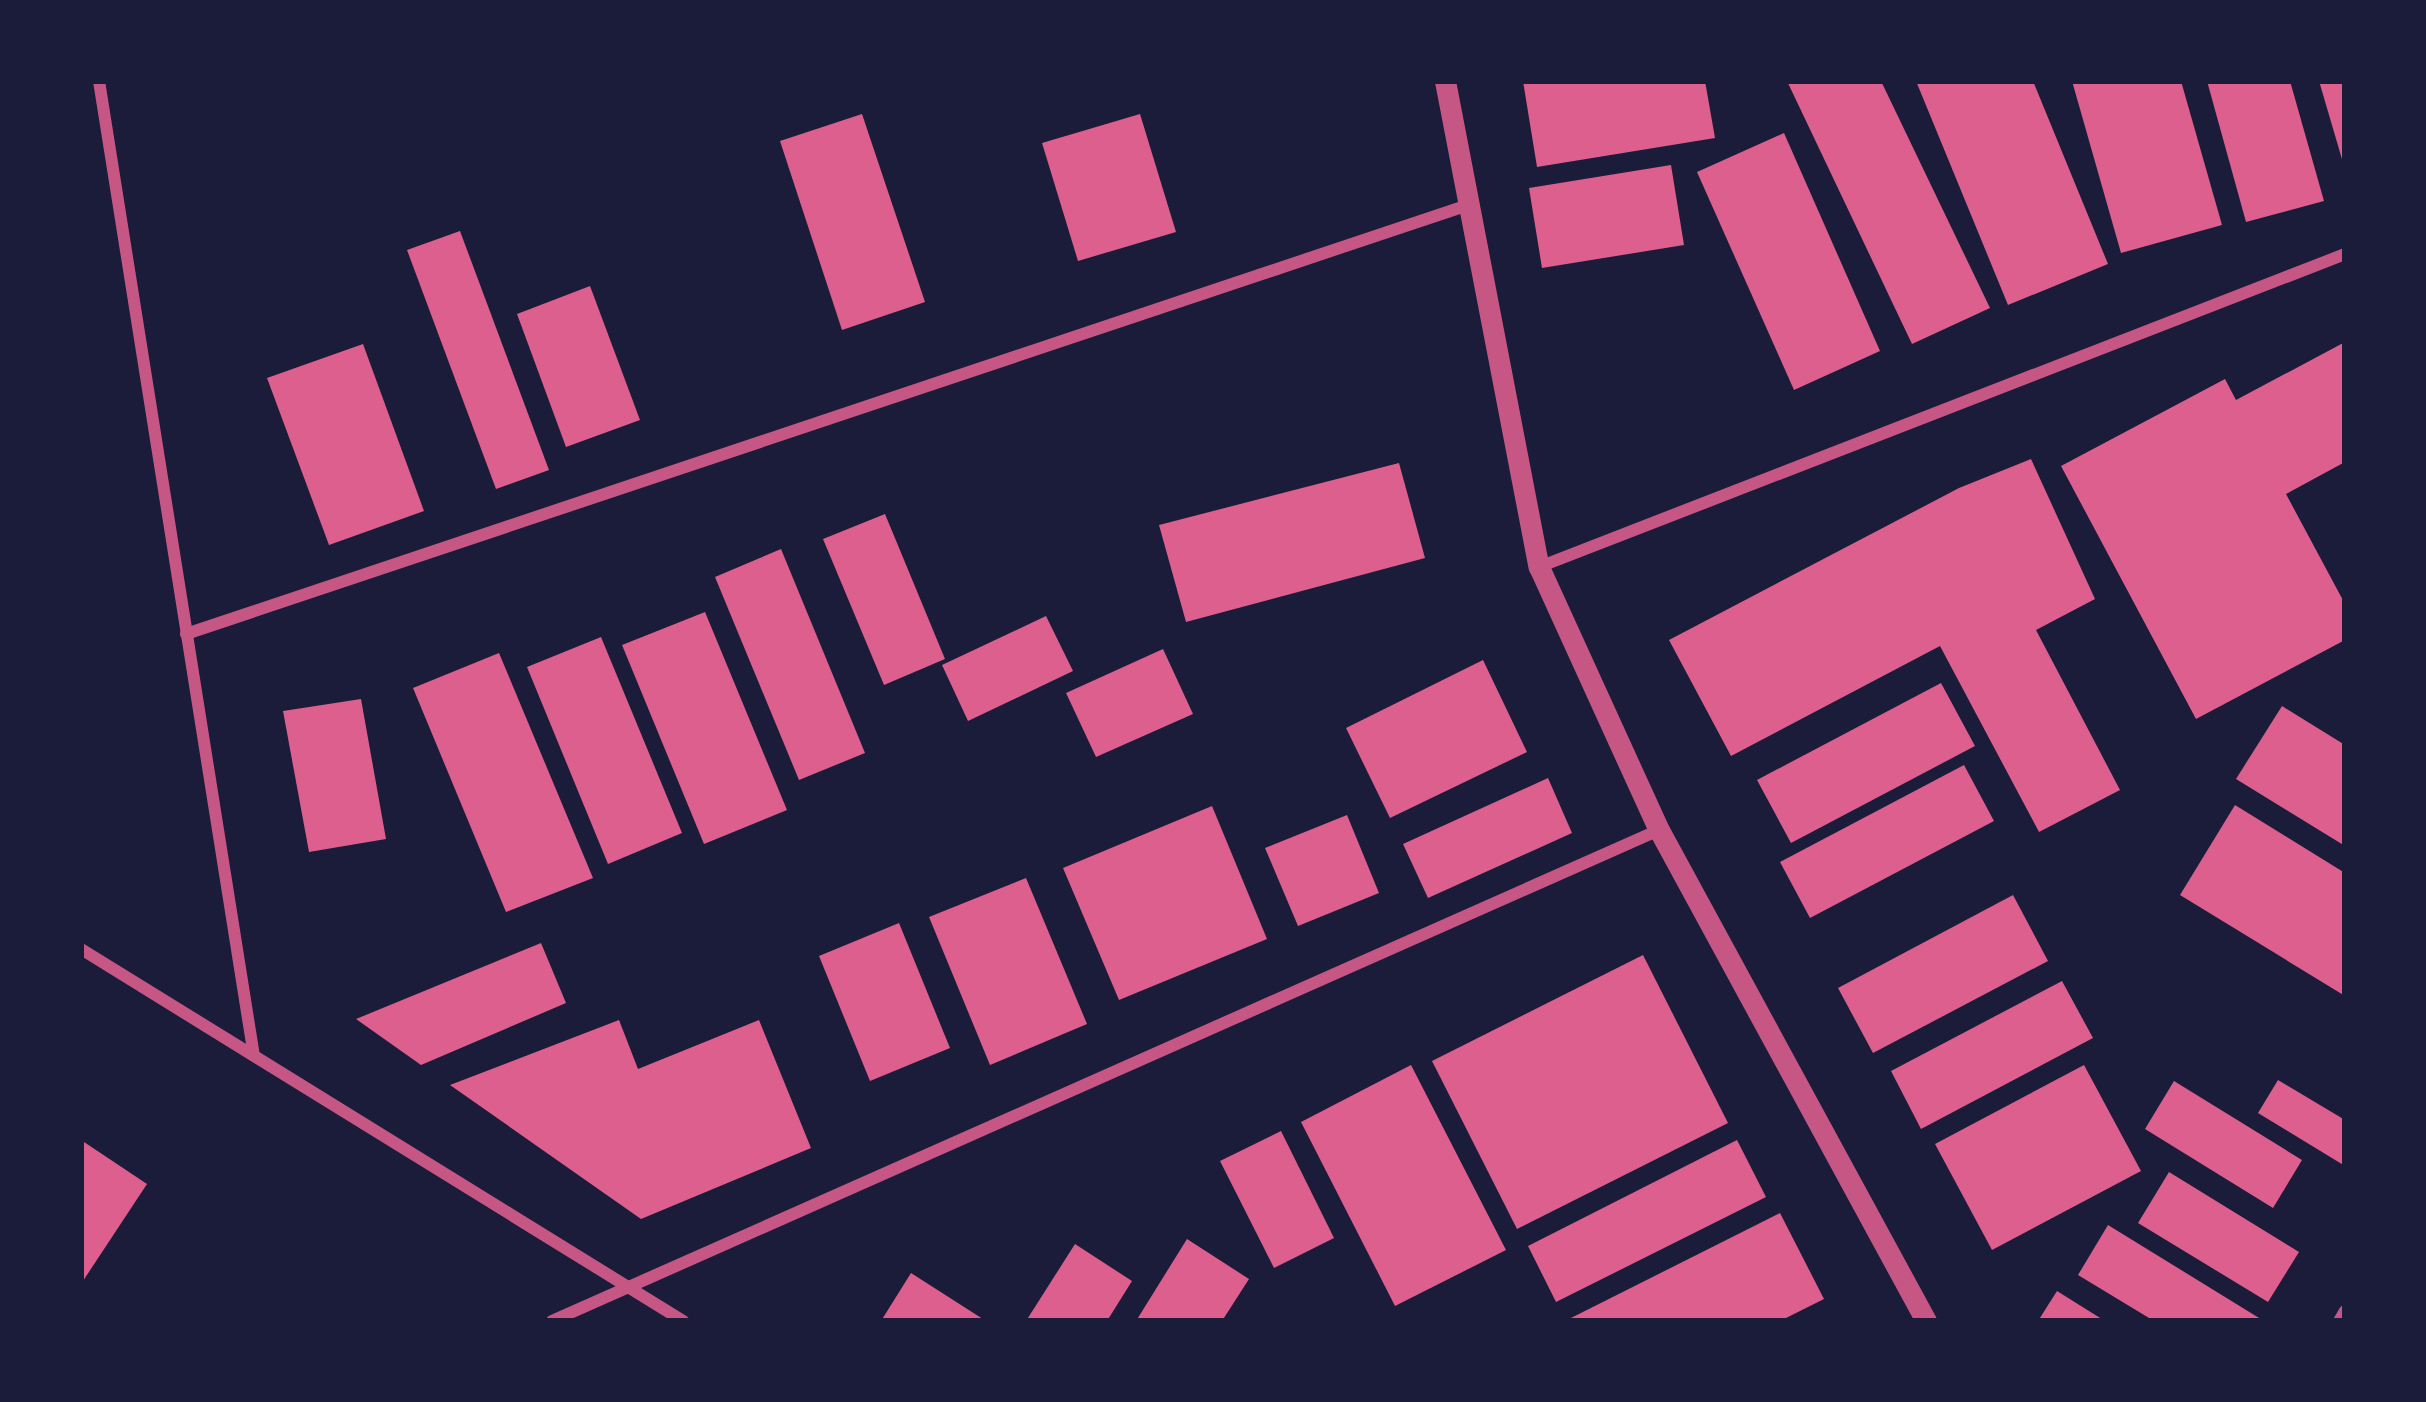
<!DOCTYPE html>
<style>
body{margin:0}
#map{position:relative;width:2426px;height:1402px;overflow:hidden;background:#1b1b3a;font-family:Lato,sans-serif}
div>[style]{position:absolute}
.building>*{inset:0;background:#dd5f8e}
.minor>*{height:12px;margin:-6px;padding:0 6px;transform-origin:6px;border-radius:6px;background:#c65784}
.tertiary>*{height:21px;margin:-10.5px;padding:0 10.5px;transform-origin:10.5px;border-radius:10.5px;background:#c65784}
span{translate:-50% -50%;white-space:nowrap;text-align:center;line-height:1.15;-webkit-text-stroke:9px #1b1b3a;paint-order:stroke}
.frame{position:absolute;inset:0;border:84px solid #1b1b3a;pointer-events:none}
</style>
<div id="map">
<div class="building">
<i style="clip-path:polygon(1523px 81px,1705px 81px,1715px 138px,1537px 167px)"></i>
<i style="clip-path:polygon(1787px 81px,1881px 81px,1990px 308px,1912px 344px)"></i>
<i style="clip-path:polygon(1916px 81px,2033px 81px,2108px 264px,2008px 305px)"></i>
<i style="clip-path:polygon(2072px 81px,2181px 81px,2222px 225px,2121px 253px)"></i>
<i style="clip-path:polygon(2207px 81px,2290px 81px,2324px 201px,2246px 222px)"></i>
<i style="clip-path:polygon(2319px 81px,2345px 81px,2345px 166px,2344px 166px)"></i>
<i style="clip-path:polygon(862px 114px,925px 302px,842px 330px,780px 141px)"></i>
<i style="clip-path:polygon(1140px 114px,1176px 232px,1078px 261px,1042px 143px)"></i>
<i style="clip-path:polygon(1784px 133px,1880px 351px,1794px 390px,1697px 172px)"></i>
<i style="clip-path:polygon(1671px 165px,1684px 245px,1542px 268px,1529px 188px)"></i>
<i style="clip-path:polygon(460px 231px,549px 470px,496px 489px,407px 250px)"></i>
<i style="clip-path:polygon(590px 286px,640px 420px,566px 447px,517px 314px)"></i>
<i style="clip-path:polygon(2345px 342px,2345px 462px,2286px 494px,2345px 604px,2345px 640px,2196px 719px,2061px 466px,2225px 379px,2236px 400px)"></i>
<i style="clip-path:polygon(363px 344px,424px 511px,329px 545px,267px 378px)"></i>
<i style="clip-path:polygon(2031px 459px,2095px 599px,2036px 630px,2120px 790px,2039px 832px,1940px 646px,1731px 756px,1669px 640px,1959px 488px)"></i>
<i style="clip-path:polygon(1399px 463px,1425px 558px,1186px 622px,1159px 525px)"></i>
<i style="clip-path:polygon(885px 514px,945px 659px,884px 685px,823px 539px)"></i>
<i style="clip-path:polygon(781px 549px,865px 753px,799px 780px,715px 577px)"></i>
<i style="clip-path:polygon(705px 612px,787px 810px,704px 844px,622px 645px)"></i>
<i style="clip-path:polygon(1046px 616px,1073px 671px,968px 721px,942px 665px)"></i>
<i style="clip-path:polygon(601px 637px,682px 833px,608px 864px,527px 667px)"></i>
<i style="clip-path:polygon(1163px 649px,1193px 714px,1096px 757px,1066px 693px)"></i>
<i style="clip-path:polygon(499px 653px,593px 878px,506px 912px,413px 688px)"></i>
<i style="clip-path:polygon(1483px 660px,1527px 752px,1390px 818px,1346px 728px)"></i>
<i style="clip-path:polygon(1941px 683px,1975px 746px,1791px 843px,1757px 780px)"></i>
<i style="clip-path:polygon(361px 699px,386px 839px,309px 852px,283px 711px)"></i>
<i style="clip-path:polygon(2282px 706px,2345px 745px,2345px 846px,2236px 779px)"></i>
<i style="clip-path:polygon(1964px 765px,1994px 821px,1810px 918px,1780px 862px)"></i>
<i style="clip-path:polygon(1548px 778px,1572px 833px,1428px 898px,1403px 844px)"></i>
<i style="clip-path:polygon(2235px 805px,2345px 873px,2345px 996px,2180px 895px)"></i>
<i style="clip-path:polygon(1212px 806px,1267px 939px,1119px 1000px,1063px 868px)"></i>
<i style="clip-path:polygon(1347px 815px,1379px 893px,1298px 926px,1265px 848px)"></i>
<i style="clip-path:polygon(1026px 878px,1087px 1024px,990px 1065px,929px 917px)"></i>
<i style="clip-path:polygon(2013px 895px,2048px 961px,1873px 1053px,1838px 988px)"></i>
<i style="clip-path:polygon(899px 923px,950px 1048px,870px 1081px,819px 956px)"></i>
<i style="clip-path:polygon(541px 943px,566px 1003px,421px 1065px,356px 1019px)"></i>
<i style="clip-path:polygon(1643px 955px,1728px 1123px,1517px 1229px,1432px 1061px)"></i>
<i style="clip-path:polygon(2062px 981px,2093px 1038px,1921px 1129px,1891px 1071px)"></i>
<i style="clip-path:polygon(619px 1020px,638px 1069px,759px 1020px,811px 1148px,641px 1219px,450px 1085px)"></i>
<i style="clip-path:polygon(1411px 1065px,1506px 1250px,1395px 1306px,1301px 1122px)"></i>
<i style="clip-path:polygon(2084px 1065px,2141px 1171px,1992px 1250px,1935px 1144px)"></i>
<i style="clip-path:polygon(2278px 1080px,2345px 1120px,2345px 1166px,2258px 1113px)"></i>
<i style="clip-path:polygon(2174px 1081px,2302px 1160px,2273px 1208px,2145px 1129px)"></i>
<i style="clip-path:polygon(1281px 1131px,1334px 1238px,1274px 1268px,1220px 1161px)"></i>
<i style="clip-path:polygon(81px 1140px,147px 1184px,81px 1284px)"></i>
<i style="clip-path:polygon(1737px 1140px,1766px 1197px,1556px 1302px,1528px 1246px)"></i>
<i style="clip-path:polygon(2169px 1172px,2299px 1252px,2268px 1302px,2138px 1223px)"></i>
<i style="clip-path:polygon(1780px 1213px,1824px 1299px,1780px 1321px,1565px 1321px)"></i>
<i style="clip-path:polygon(2108px 1225px,2264px 1321px,2154px 1321px,2078px 1275px)"></i>
<i style="clip-path:polygon(1187px 1239px,1249px 1279px,1222px 1321px,1136px 1321px)"></i>
<i style="clip-path:polygon(1075px 1244px,1132px 1281px,1107px 1321px,1026px 1321px)"></i>
<i style="clip-path:polygon(911px 1273px,986px 1321px,881px 1321px)"></i>
<i style="clip-path:polygon(2057px 1291px,2105px 1321px,2038px 1321px)"></i>
</div>
<div class="minor">
<i style="left:99px;top:81px;width:987px;rotate:80.97deg"></i>
<i style="left:1539px;top:567px;width:865px;rotate:-21.22deg"></i>
<i style="left:186px;top:634px;width:1349px;rotate:-18.5deg"></i>
<i style="left:81px;top:949px;width:708px;rotate:31.71deg"></i>
<i style="left:552px;top:1321px;width:1211px;rotate:-23.92deg"></i>
<i style="left:2339px;top:1321px;width:12px;rotate:-59deg"></i>
</div>
<div class="tertiary">
<i style="left:1445px;top:81px;width:495px;rotate:79.1deg"></i>
<i style="left:1539px;top:567px;width:289px;rotate:65.5deg"></i>
<i style="left:1659px;top:830px;width:559px;rotate:61.46deg"></i>
</div>
<div class="frame"></div>
</div>
